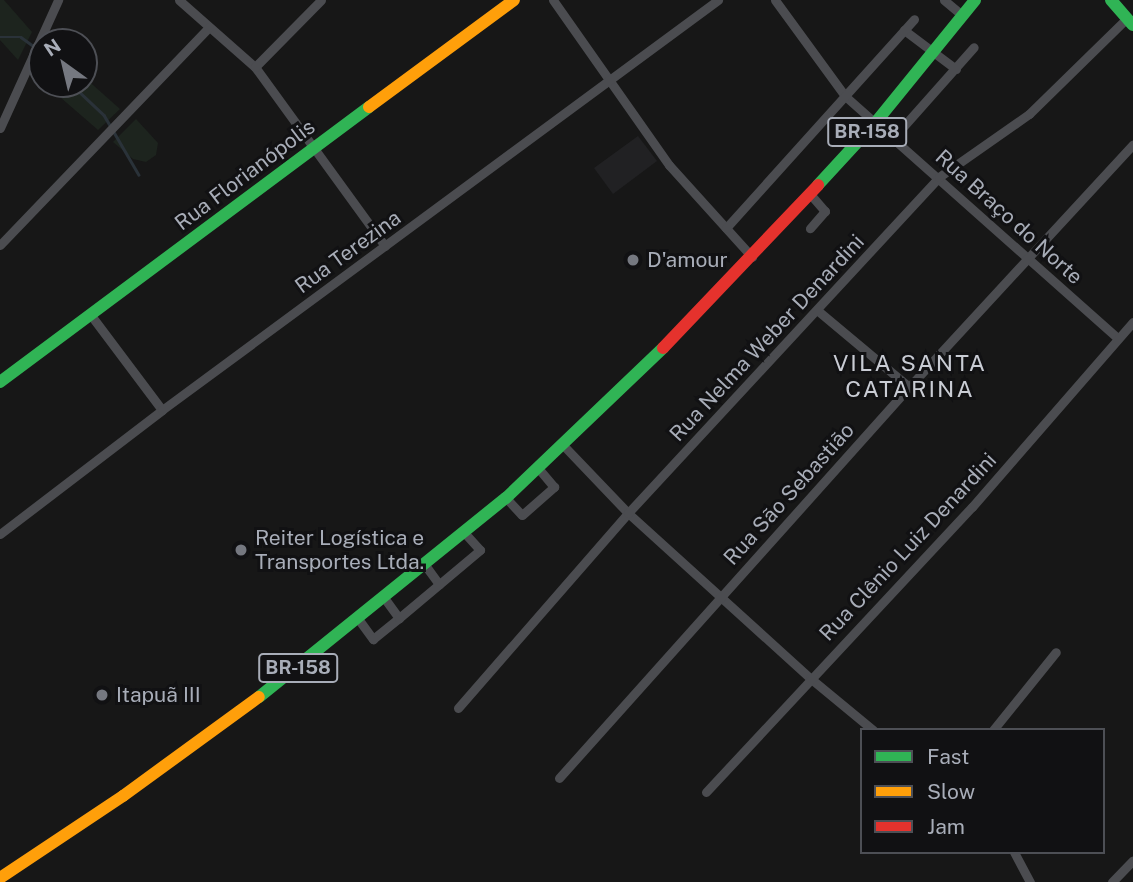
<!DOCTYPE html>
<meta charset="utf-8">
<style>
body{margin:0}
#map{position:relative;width:1133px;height:882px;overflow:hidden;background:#171717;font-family:"Public Sans",sans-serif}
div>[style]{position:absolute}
.built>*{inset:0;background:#212123}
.green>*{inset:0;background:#1d241e}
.stream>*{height:2.5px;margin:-1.25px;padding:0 1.25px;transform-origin:1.25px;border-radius:1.25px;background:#2a3239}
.street>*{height:9px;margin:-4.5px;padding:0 4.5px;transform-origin:4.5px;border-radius:4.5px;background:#4b4c50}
.fast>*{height:12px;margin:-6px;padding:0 6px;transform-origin:6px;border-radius:6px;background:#30b455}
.slow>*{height:12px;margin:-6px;padding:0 6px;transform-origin:6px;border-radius:6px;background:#ff9f0a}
.jam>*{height:12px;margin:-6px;padding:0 6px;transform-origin:6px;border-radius:6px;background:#e5322d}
.dots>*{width:19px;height:19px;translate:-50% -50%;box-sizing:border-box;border:4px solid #111113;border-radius:50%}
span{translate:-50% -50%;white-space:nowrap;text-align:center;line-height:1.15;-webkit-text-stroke:6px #111113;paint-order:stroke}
.shield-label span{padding:2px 5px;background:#111113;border:2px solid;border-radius:5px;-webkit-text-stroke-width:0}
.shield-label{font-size:19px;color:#a8adb8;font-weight:700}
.street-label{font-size:21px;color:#a8adb8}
.poi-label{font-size:21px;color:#a8adb8}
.left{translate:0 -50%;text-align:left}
.neighbourhood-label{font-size:23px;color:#c9ccd4;letter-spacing:2px}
.legend{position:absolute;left:860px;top:728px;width:245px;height:126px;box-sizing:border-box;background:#111113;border:2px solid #4d4f55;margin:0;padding:9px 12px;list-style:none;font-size:21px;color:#a8adb8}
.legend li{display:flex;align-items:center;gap:14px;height:35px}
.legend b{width:35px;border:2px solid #4d4f55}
.north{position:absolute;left:28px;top:28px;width:70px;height:70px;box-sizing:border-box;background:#111113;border:2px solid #4d4f55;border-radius:50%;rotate:326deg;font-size:19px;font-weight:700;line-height:28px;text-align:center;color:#a8adb8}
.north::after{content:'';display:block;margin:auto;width:24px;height:32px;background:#757880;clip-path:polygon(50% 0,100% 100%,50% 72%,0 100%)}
</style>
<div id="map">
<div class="built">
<i style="clip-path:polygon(638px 136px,657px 161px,613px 194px,594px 168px)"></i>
</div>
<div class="green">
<i style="clip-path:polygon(0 0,4px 0,32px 32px,18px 60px,0 40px)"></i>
<i style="clip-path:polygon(84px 77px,120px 109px,98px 130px,45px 84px,84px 84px)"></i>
<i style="clip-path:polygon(136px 119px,158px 143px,156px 155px,146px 162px,133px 159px,113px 142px)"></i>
</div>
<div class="stream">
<i style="left:0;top:37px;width:21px"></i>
<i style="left:21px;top:37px;width:17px;rotate:36deg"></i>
<i style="left:71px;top:84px;width:45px;rotate:43.2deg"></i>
<i style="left:104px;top:115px;width:69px;rotate:59.7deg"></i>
</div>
<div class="street">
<i style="left:179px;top:0;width:101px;rotate:41.4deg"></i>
<i style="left:255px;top:67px;width:221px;rotate:54deg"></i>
<i style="left:553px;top:0;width:202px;rotate:54.9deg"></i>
<i style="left:669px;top:165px;width:124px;rotate:47.9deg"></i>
<i style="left:775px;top:0;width:119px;rotate:53.9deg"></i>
<i style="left:845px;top:96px;width:365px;rotate:41.6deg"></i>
<i style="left:944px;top:0;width:23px;rotate:40deg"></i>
<i style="left:904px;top:30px;width:65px;rotate:36.9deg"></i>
<i style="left:255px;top:67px;width:94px;rotate:-45.4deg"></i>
<i style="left:0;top:128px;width:141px;rotate:-65.6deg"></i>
<i style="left:894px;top:137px;width:120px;rotate:-48.4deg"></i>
<i style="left:810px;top:194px;width:23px;rotate:49deg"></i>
<i style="left:825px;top:211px;width:23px;rotate:131deg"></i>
<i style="left:726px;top:228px;width:281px;rotate:-48deg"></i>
<i style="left:0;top:245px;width:302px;rotate:-46.2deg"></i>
<i style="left:817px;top:310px;width:120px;rotate:39.9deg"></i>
<i style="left:90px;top:314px;width:120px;rotate:53.1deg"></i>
<i style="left:563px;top:445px;width:94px;rotate:46.3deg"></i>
<i style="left:628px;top:513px;width:246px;rotate:42.2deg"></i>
<i style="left:810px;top:678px;width:82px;rotate:39.5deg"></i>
<i style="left:506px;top:498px;width:23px;rotate:47deg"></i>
<i style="left:522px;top:515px;width:43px;rotate:-41.2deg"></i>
<i style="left:554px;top:487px;width:25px;rotate:-130deg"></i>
<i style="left:0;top:534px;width:204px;rotate:-37.4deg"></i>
<i style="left:162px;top:410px;width:691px;rotate:-36.41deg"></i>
<i style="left:425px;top:565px;width:24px;rotate:54deg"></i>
<i style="left:385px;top:599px;width:24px;rotate:54deg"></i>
<i style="left:359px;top:620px;width:24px;rotate:54deg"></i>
<i style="left:373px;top:639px;width:33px;rotate:-39deg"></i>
<i style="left:399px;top:618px;width:106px;rotate:-40deg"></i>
<i style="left:480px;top:550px;width:24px;rotate:-132deg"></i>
<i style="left:458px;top:708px;width:259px;rotate:-48.9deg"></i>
<i style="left:628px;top:513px;width:458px;rotate:-47.2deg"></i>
<i style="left:939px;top:177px;width:110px;rotate:-35deg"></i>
<i style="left:1029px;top:114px;width:136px;rotate:-44.4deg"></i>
<i style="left:993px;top:730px;width:100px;rotate:-51.1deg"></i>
<i style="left:559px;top:778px;width:525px;rotate:-48.17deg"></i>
<i style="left:909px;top:387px;width:330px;rotate:-47.3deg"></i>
<i style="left:706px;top:792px;width:390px;rotate:-47deg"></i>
<i style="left:972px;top:507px;width:245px;rotate:-49deg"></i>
<i style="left:1014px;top:852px;width:34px;rotate:62deg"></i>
<i style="left:1112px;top:882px;width:30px;rotate:-46deg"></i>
</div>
<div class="fast">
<i style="left:1111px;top:0;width:33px;rotate:49deg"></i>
<i style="left:818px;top:185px;width:86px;rotate:-47.4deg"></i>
<i style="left:876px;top:122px;width:157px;rotate:-50.9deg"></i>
<i style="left:0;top:382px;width:460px;rotate:-36.7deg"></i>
<i style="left:259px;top:697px;width:317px;rotate:-38.9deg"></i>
<i style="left:506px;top:498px;width:217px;rotate:-43.7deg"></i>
</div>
<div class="slow">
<i style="left:369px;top:107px;width:180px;rotate:-36.4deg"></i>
<i style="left:0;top:878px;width:148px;rotate:-33.7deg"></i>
<i style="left:123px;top:796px;width:168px;rotate:-36.1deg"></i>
</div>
<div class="jam">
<i style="left:663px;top:348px;width:225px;rotate:-46.4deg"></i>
</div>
<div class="dots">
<i style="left:633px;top:260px;background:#757880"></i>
<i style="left:241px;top:550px;background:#757880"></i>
<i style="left:102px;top:695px;background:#757880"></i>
</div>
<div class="shield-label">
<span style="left:867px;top:132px">BR-158</span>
<span style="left:298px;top:668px">BR-158</span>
</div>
<div class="street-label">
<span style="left:245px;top:175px;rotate:-37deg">Rua Florianópolis</span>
<span style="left:1009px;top:217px;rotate:42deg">Rua Braço do Norte</span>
<span style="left:348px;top:252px;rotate:-36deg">Rua Terezina</span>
<span style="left:767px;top:338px;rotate:-47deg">Rua Nelma Weber Denardini</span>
<span style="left:789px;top:494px;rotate:-48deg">Rua São Sebastião</span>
<span style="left:908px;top:547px;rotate:-47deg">Rua Clênio Luiz Denardini</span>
</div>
<div class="poi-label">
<span class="left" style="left:647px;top:260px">D'amour</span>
<span class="left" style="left:255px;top:550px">Reiter Logística e<br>Transportes Ltda.</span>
<span class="left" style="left:116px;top:695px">Itapuã III</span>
</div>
<div class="neighbourhood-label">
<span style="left:910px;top:376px">VILA SANTA<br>CATARINA</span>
</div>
<ul class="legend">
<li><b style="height:9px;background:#30b455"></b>Fast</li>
<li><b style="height:9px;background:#ff9f0a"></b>Slow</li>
<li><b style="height:9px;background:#e5322d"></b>Jam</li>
</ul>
<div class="north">N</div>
</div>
